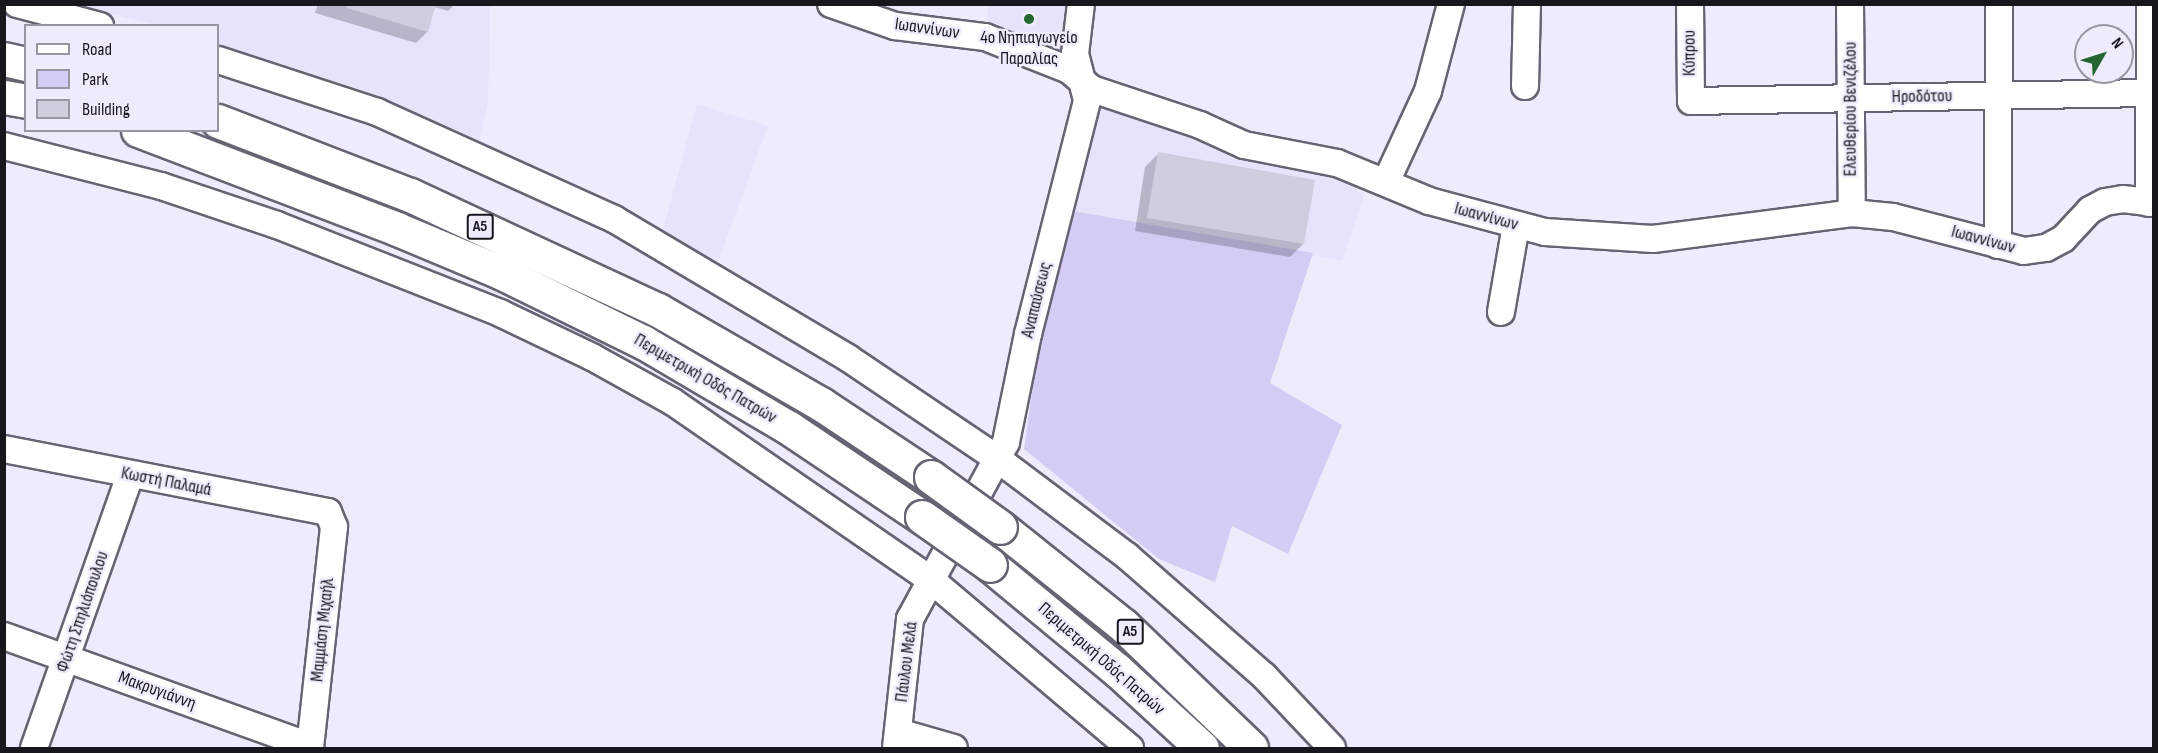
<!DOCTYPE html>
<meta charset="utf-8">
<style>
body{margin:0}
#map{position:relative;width:2158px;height:753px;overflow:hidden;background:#efebfc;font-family:"Sofia Sans Condensed",sans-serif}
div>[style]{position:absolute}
.built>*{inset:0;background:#e8e2fb}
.green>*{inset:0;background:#d5cbf5}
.shadow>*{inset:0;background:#0003}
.building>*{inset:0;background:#d1cdde}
.roads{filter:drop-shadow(2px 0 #676372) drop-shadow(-2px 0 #676372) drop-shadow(0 2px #676372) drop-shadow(0 -2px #676372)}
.minor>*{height:26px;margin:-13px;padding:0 13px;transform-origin:13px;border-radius:13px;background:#fff}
.highway>*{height:33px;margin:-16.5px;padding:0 16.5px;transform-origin:16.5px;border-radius:16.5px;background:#fff}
.bridges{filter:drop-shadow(2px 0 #676372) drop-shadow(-2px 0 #676372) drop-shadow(0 2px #676372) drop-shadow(0 -2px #676372)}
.highway-bridge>*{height:33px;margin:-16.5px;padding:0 16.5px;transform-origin:16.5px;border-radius:16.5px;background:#fff}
.dots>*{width:16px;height:16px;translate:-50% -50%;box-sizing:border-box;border:3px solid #efebfc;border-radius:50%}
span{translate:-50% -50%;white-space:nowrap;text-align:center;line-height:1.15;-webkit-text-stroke:5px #efebfc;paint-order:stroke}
.shield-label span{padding:2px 4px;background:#efebfc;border:2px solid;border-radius:4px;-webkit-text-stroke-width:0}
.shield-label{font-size:16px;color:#19171d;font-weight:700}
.street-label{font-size:18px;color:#19171d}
.poi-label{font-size:18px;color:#19171d}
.frame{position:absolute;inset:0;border:6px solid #19171d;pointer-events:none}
.legend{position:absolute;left:24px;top:24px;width:195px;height:108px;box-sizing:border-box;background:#efebfc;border:2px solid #9996a3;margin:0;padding:8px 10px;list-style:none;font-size:18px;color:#19171d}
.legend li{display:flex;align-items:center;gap:12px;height:30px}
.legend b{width:30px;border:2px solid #9996a3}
.north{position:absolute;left:2074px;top:24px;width:60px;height:60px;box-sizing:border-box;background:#efebfc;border:2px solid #9996a3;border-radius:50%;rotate:51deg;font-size:16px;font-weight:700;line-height:24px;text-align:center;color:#19171d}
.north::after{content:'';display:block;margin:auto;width:21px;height:27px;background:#246630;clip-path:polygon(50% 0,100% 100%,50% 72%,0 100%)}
</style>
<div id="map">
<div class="built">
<i style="clip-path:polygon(78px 5px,490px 5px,488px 102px,479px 140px,406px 108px,218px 44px,218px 26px,155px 25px)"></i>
<i style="clip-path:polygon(988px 5px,1071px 5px,1068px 43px,1049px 55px,986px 33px)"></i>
<i style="clip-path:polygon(697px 104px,768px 126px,716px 267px,662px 233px)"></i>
<i style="clip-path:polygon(1095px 106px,1346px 181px,1364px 196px,1342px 261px,1065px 210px)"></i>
</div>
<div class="green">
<i style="clip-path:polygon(1067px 210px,1313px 253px,1270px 383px,1342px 425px,1288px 554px,1232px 526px,1215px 582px,1159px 559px,1024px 449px,1040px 337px)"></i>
</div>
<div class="shadow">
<i style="clip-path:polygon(318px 4px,455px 4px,448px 11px,434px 7px,427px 32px,416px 43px,315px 13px)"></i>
<i style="clip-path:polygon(1158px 154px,1303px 244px,1290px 257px,1135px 231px,1145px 167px)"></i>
</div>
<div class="building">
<i style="clip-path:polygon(347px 4px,436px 4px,428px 32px,347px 8px)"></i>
<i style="clip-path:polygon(1158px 152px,1315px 180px,1304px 244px,1147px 218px)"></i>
</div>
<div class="roads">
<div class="minor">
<i style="left:17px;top:4px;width:86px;rotate:14.8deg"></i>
<i style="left:831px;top:4px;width:68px;rotate:19deg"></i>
<i style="left:895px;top:26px;width:91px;rotate:7deg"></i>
<i style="left:985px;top:37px;width:90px;rotate:21.4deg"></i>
<i style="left:1069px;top:70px;width:30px;rotate:40deg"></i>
<i style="left:1092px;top:89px;width:114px;rotate:18.4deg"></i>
<i style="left:1200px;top:125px;width:48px;rotate:24.4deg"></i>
<i style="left:1244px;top:145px;width:95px;rotate:11deg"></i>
<i style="left:1337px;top:163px;width:100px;rotate:22.4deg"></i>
<i style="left:1429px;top:201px;width:120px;rotate:15deg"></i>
<i style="left:1545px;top:232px;width:108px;rotate:3.7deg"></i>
<i style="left:1653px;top:239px;width:201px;rotate:-7.4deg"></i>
<i style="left:1852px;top:213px;width:41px;rotate:5.6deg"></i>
<i style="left:1893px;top:217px;width:135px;rotate:14.5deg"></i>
<i style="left:2024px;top:251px;width:22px;rotate:-8deg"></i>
<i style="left:2046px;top:248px;width:19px;rotate:-28deg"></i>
<i style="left:2063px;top:239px;width:40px;rotate:-47deg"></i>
<i style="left:2090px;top:210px;width:17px;rotate:-28deg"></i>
<i style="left:2105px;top:202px;width:18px;rotate:-9deg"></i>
<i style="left:2123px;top:199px;width:31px;rotate:7deg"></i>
<i style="left:1690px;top:4px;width:97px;rotate:89.4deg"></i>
<i style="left:1691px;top:101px;width:463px;rotate:-1deg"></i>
<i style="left:1850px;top:4px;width:209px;rotate:89.5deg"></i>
<i style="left:218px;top:60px;width:167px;rotate:18.1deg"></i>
<i style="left:377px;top:112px;width:260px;rotate:24.3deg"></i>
<i style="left:614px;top:219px;width:272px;rotate:30.7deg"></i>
<i style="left:848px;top:358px;width:182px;rotate:34deg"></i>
<i style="left:999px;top:460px;width:160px;rotate:36.9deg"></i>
<i style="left:1127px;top:556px;width:182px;rotate:41.2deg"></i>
<i style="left:1264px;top:676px;width:99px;rotate:46.6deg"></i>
<i style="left:1525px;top:86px;width:82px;rotate:-88.6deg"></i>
<i style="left:4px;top:146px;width:162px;rotate:14.3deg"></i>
<i style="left:161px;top:186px;width:122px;rotate:18.6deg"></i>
<i style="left:277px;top:225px;width:240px;rotate:21.5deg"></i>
<i style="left:500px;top:313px;width:102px;rotate:25.6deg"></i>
<i style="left:592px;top:357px;width:93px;rotate:29.1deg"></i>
<i style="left:673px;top:402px;width:312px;rotate:34.6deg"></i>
<i style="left:930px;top:579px;width:262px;rotate:40.2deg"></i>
<i style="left:1386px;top:182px;width:100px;rotate:-65.2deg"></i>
<i style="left:1428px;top:91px;width:90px;rotate:-75.2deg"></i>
<i style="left:2149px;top:203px;width:199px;rotate:-89.7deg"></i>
<i style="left:1998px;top:245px;width:241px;rotate:-89.8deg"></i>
<i style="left:1501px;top:312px;width:88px;rotate:-80.2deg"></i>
<i style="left:4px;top:449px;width:330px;rotate:11deg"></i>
<i style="left:328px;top:512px;width:16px;rotate:68deg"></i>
<i style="left:334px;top:527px;width:222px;rotate:96.2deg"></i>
<i style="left:4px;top:636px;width:325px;rotate:19.8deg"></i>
<i style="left:898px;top:732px;width:58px;rotate:15.9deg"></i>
<i style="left:34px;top:748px;width:289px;rotate:-70.6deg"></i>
<i style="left:896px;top:748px;width:130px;rotate:-83.8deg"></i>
<i style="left:910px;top:619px;width:201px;rotate:-61.5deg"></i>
<i style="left:1006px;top:442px;width:110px;rotate:-78.5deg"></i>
<i style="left:1028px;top:334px;width:241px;rotate:-75.8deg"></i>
<i style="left:1087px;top:100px;width:48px;rotate:-104.6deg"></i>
<i style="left:1075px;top:54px;width:50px;rotate:-83.2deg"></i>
</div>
<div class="highway">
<i style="left:4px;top:59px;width:23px;rotate:13deg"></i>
<i style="left:4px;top:97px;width:22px;rotate:10deg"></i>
<i style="left:218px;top:121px;width:206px;rotate:21.1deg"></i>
<i style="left:410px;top:195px;width:273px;rotate:24.9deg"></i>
<i style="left:658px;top:310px;width:188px;rotate:30deg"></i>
<i style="left:821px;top:404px;width:132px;rotate:33.6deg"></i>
<i style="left:138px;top:130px;width:277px;rotate:20.9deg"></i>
<i style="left:397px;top:229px;width:114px;rotate:22.7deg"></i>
<i style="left:502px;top:273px;width:157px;rotate:26.1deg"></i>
<i style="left:643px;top:342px;width:169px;rotate:30.5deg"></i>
<i style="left:789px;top:428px;width:160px;rotate:33.8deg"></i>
<i style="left:1000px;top:527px;width:159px;rotate:38.6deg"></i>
<i style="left:1124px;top:626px;width:176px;rotate:43.8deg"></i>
<i style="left:990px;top:565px;width:165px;rotate:39.6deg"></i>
<i style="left:1117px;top:670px;width:115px;rotate:42.5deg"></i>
</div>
</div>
<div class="bridges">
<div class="highway-bridge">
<i style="left:931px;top:477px;width:85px;rotate:35.9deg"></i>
<i style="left:922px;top:517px;width:83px;rotate:35.2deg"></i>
</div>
</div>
<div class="dots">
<i style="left:1029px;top:19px;background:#246630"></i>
</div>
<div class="shield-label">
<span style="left:480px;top:227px">Α5</span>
<span style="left:1130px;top:632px">Α5</span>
</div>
<div class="street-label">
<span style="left:927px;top:29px;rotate:8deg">Ιωαννίνων</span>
<span style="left:1690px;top:53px;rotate:-90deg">Κύπρου</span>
<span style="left:1922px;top:97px;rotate:-1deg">Ηροδότου</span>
<span style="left:1851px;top:109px;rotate:-90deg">Ελευθερίου Βενιζέλου</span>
<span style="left:1486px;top:217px;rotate:15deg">Ιωαννίνων</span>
<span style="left:1983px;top:240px;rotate:15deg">Ιωαννίνων</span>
<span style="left:1037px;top:300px;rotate:-76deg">Αναπαύσεως</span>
<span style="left:705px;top:379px;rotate:30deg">Περιμετρική Οδός Πατρών</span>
<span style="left:166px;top:482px;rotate:11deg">Κωστή Παλαμά</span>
<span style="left:83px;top:612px;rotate:-71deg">Φώτη Σπηλιόπουλου</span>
<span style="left:323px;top:630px;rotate:-84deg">Μαμμάση Μιχαήλ</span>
<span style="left:1101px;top:659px;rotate:41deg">Περιμετρική Οδός Πατρών</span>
<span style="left:907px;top:662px;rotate:-83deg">Πάυλου Μελά</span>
<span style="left:157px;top:691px;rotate:20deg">Μακρυγιάννη</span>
</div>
<div class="poi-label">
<span style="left:1029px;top:49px">4o Νηπιαγωγείο<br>Παραλίας</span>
</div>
<div class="frame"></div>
<ul class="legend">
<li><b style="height:8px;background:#fff"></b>Road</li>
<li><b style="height:16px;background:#d5cbf5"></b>Park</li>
<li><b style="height:16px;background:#d1cdde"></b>Building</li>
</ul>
<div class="north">N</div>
</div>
